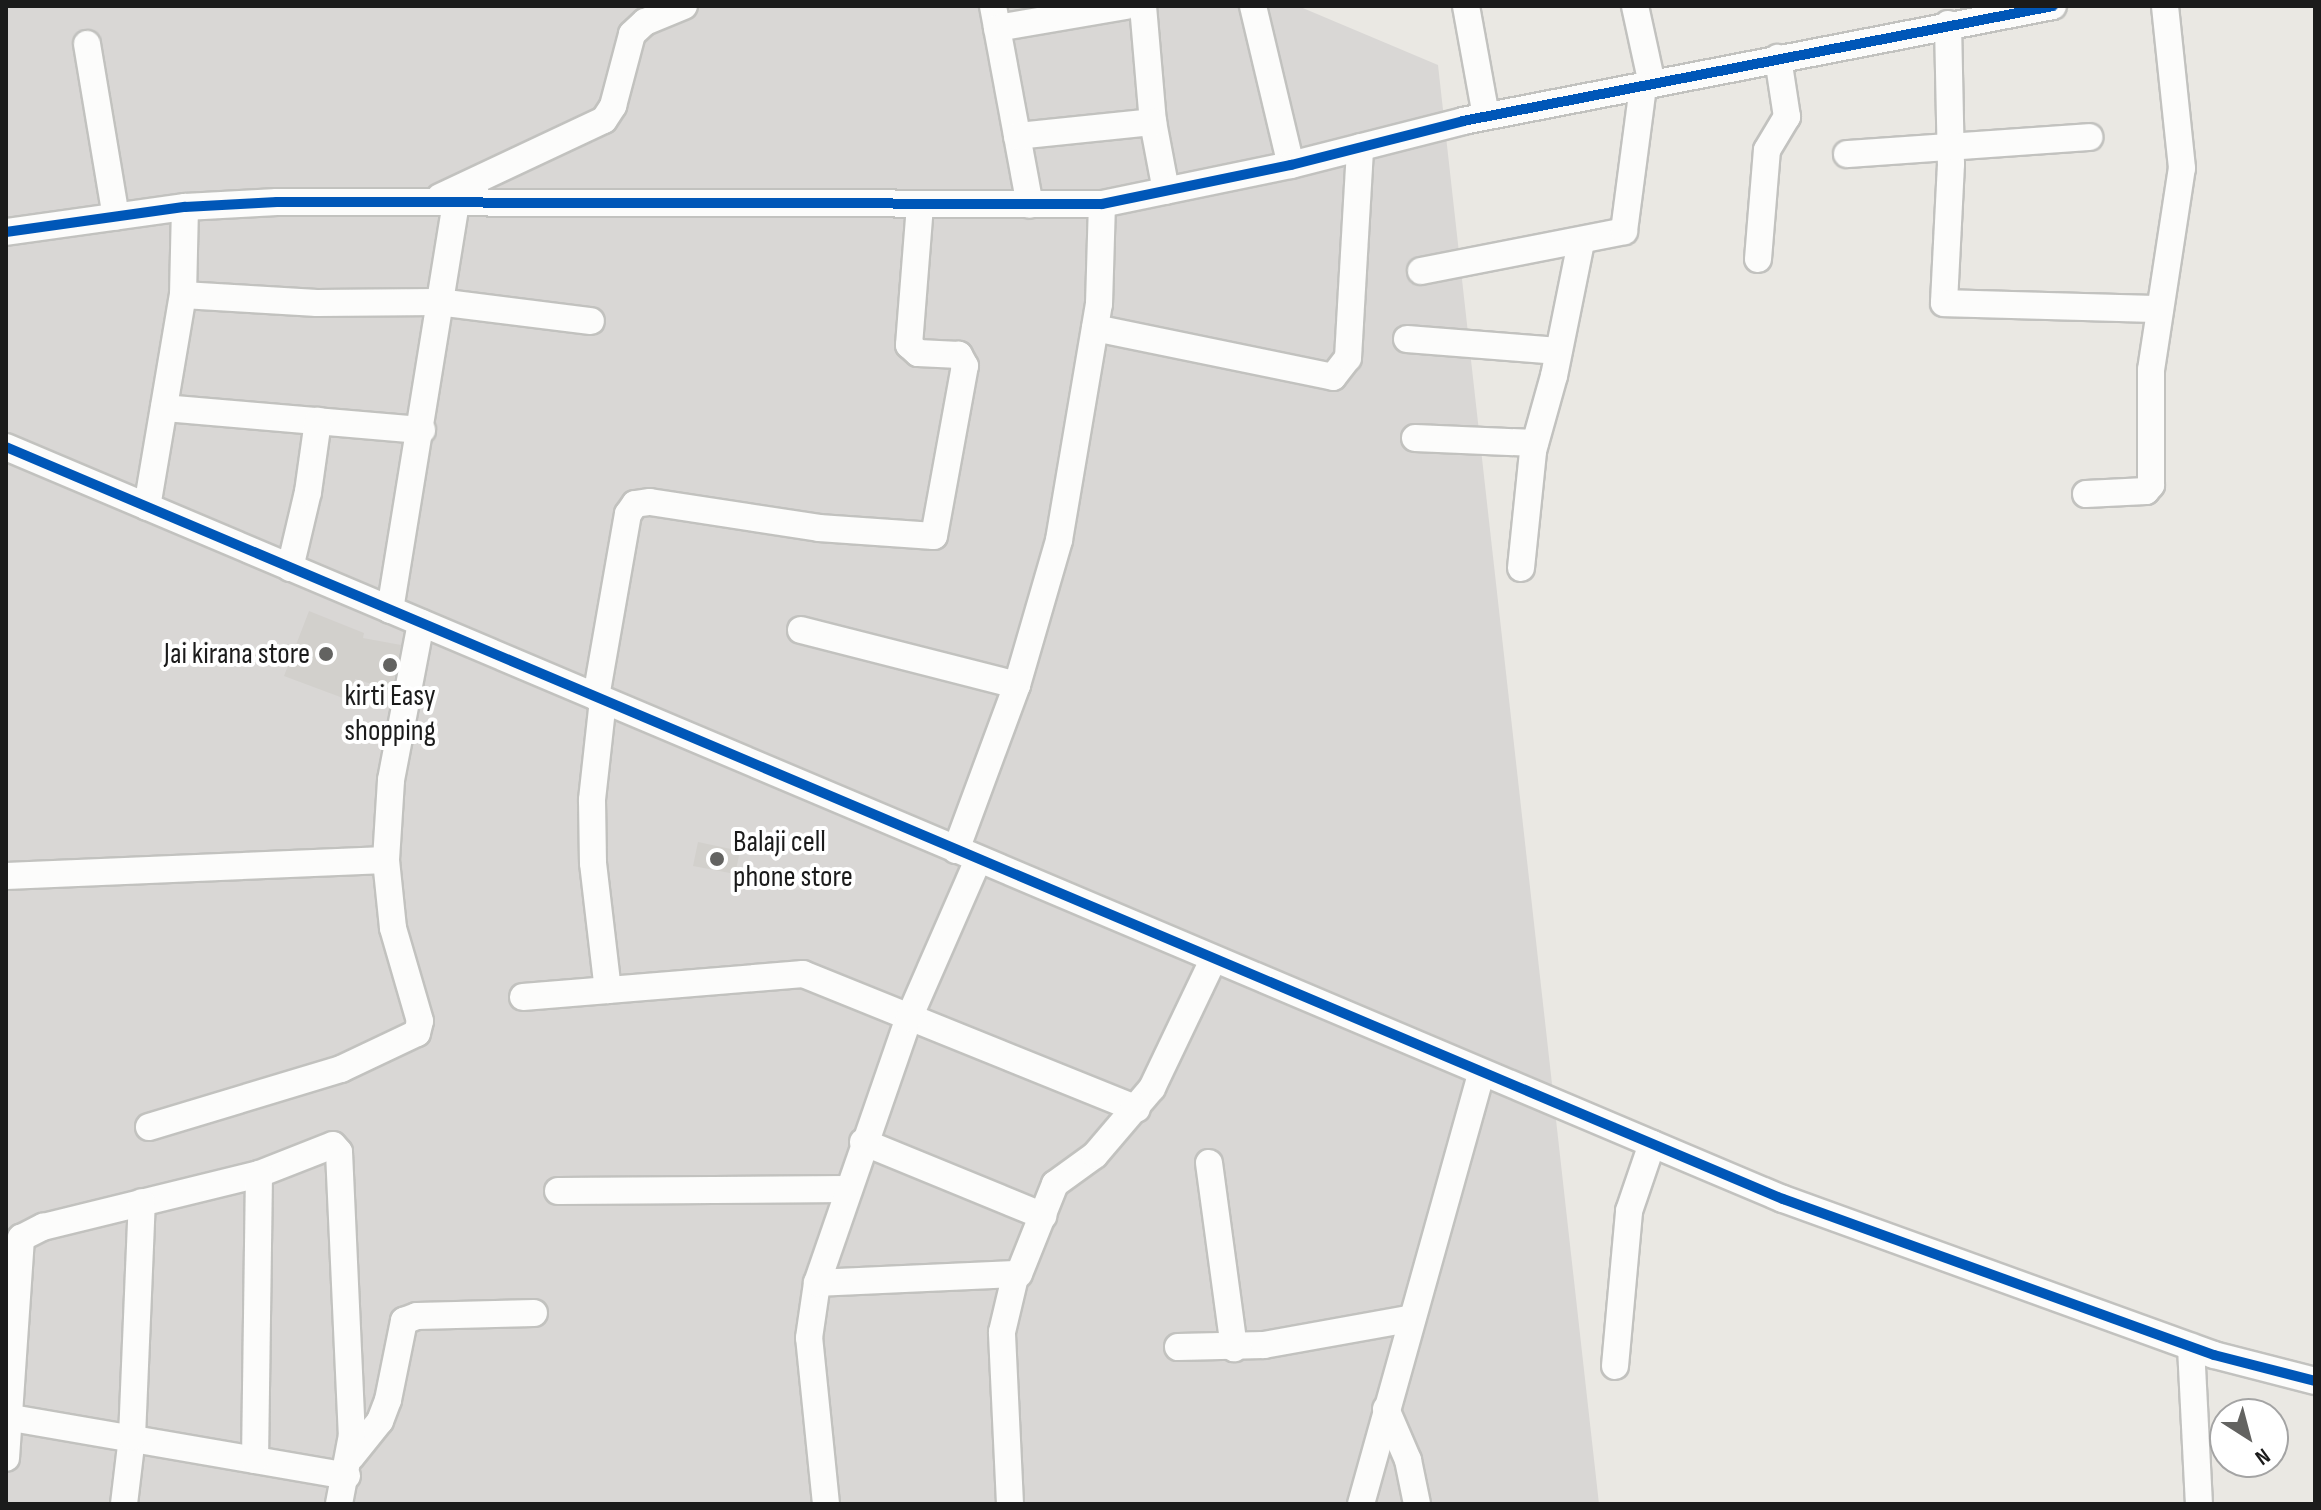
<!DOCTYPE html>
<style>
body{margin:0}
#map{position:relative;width:2321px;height:1510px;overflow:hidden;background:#eae8e3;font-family:"Sofia Sans Condensed",sans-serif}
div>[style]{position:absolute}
.residential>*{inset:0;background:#d9d7d5}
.building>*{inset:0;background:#d2d0cc}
.roads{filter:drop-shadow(2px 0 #c2c2bf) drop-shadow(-2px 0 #c2c2bf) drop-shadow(0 2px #c2c2bf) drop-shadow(0 -2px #c2c2bf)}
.minor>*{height:26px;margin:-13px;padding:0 13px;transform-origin:13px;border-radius:13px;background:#fcfcfb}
.cycleway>*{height:10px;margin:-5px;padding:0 5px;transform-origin:5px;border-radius:5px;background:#0057b8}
.dots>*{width:22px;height:22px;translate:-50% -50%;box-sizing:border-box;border:4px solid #fff;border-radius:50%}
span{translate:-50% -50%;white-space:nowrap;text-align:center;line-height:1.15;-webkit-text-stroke:8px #fff;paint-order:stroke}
.poi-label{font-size:30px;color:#1b1b1b}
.right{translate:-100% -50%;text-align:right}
.left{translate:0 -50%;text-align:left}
.frame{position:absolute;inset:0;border:8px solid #1b1b1b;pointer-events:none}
.north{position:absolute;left:2209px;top:1398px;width:80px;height:80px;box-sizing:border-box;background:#fff;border:2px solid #a4a4a4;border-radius:50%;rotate:144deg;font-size:22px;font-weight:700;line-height:32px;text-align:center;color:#1b1b1b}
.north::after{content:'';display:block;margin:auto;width:28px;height:36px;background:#636361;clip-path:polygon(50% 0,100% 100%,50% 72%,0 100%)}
</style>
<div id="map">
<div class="residential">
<i style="clip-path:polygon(6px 6px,1298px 6px,1438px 65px,1599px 1504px,6px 1504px)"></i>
</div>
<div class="building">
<i style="clip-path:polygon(309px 611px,364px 633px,363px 638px,401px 645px,392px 690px,355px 679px,351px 701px,284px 676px)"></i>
<i style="clip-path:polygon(698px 842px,740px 851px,735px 874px,693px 866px)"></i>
</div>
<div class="roads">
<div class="minor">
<i style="left:993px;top:6px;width:202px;rotate:79.5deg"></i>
<i style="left:1143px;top:6px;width:116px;rotate:85.1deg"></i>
<i style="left:1153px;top:122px;width:70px;rotate:79.3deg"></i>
<i style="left:1253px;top:6px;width:163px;rotate:76.6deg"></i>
<i style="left:1466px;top:6px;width:112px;rotate:79.7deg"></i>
<i style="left:1635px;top:6px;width:80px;rotate:77.7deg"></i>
<i style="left:1948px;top:24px;width:140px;rotate:88.8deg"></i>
<i style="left:1951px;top:164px;width:139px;rotate:92.9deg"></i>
<i style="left:1944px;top:303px;width:216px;rotate:1.6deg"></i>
<i style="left:997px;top:28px;width:131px;rotate:-9.7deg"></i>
<i style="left:87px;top:44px;width:175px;rotate:80.5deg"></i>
<i style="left:1017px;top:136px;width:137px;rotate:-5.9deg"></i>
<i style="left:1847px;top:154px;width:243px;rotate:-4deg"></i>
<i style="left:440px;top:197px;width:181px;rotate:-25.2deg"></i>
<i style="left:604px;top:120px;width:17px;rotate:-57deg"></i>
<i style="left:613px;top:106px;width:74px;rotate:-75.2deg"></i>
<i style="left:632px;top:34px;width:18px;rotate:-43deg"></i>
<i style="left:645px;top:22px;width:42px;rotate:-22.3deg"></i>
<i style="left:6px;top:232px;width:181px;rotate:-8deg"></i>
<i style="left:185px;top:207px;width:92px;rotate:-3.1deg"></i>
<i style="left:277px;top:202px;width:825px;rotate:0.14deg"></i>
<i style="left:1102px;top:204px;width:193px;rotate:-11.7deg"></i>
<i style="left:1291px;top:165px;width:178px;rotate:-14.3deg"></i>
<i style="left:1463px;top:121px;width:601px;rotate:-11.03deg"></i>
<i style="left:1758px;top:259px;width:109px;rotate:-85.3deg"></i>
<i style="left:1767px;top:150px;width:39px;rotate:-59deg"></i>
<i style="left:1787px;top:117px;width:60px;rotate:-98.7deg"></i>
<i style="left:1421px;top:271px;width:207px;rotate:-11.1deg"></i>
<i style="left:1624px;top:231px;width:146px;rotate:-82.5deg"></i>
<i style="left:183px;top:295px;width:134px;rotate:3.4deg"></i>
<i style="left:317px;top:303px;width:121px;rotate:-0.5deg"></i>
<i style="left:438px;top:302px;width:154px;rotate:7.1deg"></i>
<i style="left:1095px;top:328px;width:243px;rotate:11.6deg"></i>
<i style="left:1333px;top:377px;width:24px;rotate:-52deg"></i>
<i style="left:1348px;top:358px;width:211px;rotate:-86.7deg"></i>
<i style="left:1407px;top:339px;width:152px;rotate:4.5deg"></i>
<i style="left:164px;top:408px;width:259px;rotate:4.9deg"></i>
<i style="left:1415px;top:438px;width:120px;rotate:2.4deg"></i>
<i style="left:6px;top:447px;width:1930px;rotate:22.94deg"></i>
<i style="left:1783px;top:1199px;width:458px;rotate:19.9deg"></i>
<i style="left:2214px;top:1355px;width:104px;rotate:14.4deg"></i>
<i style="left:2086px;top:494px;width:60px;rotate:-2.9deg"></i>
<i style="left:2146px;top:491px;width:8px;rotate:-50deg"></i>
<i style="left:2151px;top:485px;width:115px;rotate:-90deg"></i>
<i style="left:2151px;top:370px;width:204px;rotate:-81.3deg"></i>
<i style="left:2182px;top:168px;width:163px;rotate:-96deg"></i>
<i style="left:147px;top:507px;width:215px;rotate:-80.4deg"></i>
<i style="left:183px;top:295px;width:88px;rotate:-88.7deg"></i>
<i style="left:290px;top:568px;width:78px;rotate:-76.7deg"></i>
<i style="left:308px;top:492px;width:72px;rotate:-82deg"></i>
<i style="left:1521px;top:568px;width:118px;rotate:-84.1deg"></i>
<i style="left:1533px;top:451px;width:78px;rotate:-74.4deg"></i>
<i style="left:1554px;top:376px;width:137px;rotate:-78.6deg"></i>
<i style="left:390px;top:610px;width:414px;rotate:-80.8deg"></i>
<i style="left:801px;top:630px;width:223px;rotate:14.3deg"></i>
<i style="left:596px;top:697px;width:186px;rotate:-80.1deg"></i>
<i style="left:628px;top:514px;width:12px;rotate:-55deg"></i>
<i style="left:635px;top:504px;width:15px;rotate:-8deg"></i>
<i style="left:650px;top:502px;width:171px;rotate:8.7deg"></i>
<i style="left:819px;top:528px;width:115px;rotate:4deg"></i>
<i style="left:934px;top:536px;width:173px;rotate:-79.7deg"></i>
<i style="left:965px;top:366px;width:13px;rotate:-119deg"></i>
<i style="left:959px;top:355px;width:41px;rotate:-177.2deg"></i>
<i style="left:918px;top:353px;width:12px;rotate:-138deg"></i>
<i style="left:909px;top:345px;width:139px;rotate:-85.5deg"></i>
<i style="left:603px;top:700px;width:101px;rotate:96.3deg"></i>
<i style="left:592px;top:800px;width:63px;rotate:89.1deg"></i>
<i style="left:593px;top:863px;width:128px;rotate:83.3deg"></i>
<i style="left:956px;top:850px;width:176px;rotate:-69.7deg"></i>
<i style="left:1017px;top:685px;width:151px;rotate:-73.8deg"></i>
<i style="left:1059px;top:540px;width:239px;rotate:-80.4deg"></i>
<i style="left:1099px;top:304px;width:100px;rotate:-88.3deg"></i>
<i style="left:6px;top:876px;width:380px;rotate:-2.4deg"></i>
<i style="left:523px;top:997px;width:281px;rotate:-4.7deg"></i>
<i style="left:803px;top:974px;width:360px;rotate:22deg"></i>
<i style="left:149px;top:1127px;width:201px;rotate:-16.8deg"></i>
<i style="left:341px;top:1069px;width:84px;rotate:-25.3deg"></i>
<i style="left:417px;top:1033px;width:12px;rotate:-76deg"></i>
<i style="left:420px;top:1021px;width:97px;rotate:-106.2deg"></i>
<i style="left:393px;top:928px;width:68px;rotate:-95.9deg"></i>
<i style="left:386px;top:860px;width:80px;rotate:-86.4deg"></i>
<i style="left:391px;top:780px;width:160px;rotate:-79.2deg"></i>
<i style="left:863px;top:1142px;width:195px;rotate:22.3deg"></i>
<i style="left:1209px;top:1163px;width:187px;rotate:82.3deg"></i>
<i style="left:558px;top:1191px;width:289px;rotate:-0.4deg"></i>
<i style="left:817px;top:1283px;width:202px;rotate:-2.6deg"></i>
<i style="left:1019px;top:1274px;width:97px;rotate:-68.2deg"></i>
<i style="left:1055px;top:1184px;width:49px;rotate:-35.9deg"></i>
<i style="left:1095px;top:1155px;width:88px;rotate:-49.6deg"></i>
<i style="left:1152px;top:1088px;width:142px;rotate:-64.5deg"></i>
<i style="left:1178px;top:1347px;width:86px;rotate:-1.3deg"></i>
<i style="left:1264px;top:1345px;width:147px;rotate:-10.2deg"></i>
<i style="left:2191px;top:1347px;width:157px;rotate:87.1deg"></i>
<i style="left:1615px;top:1366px;width:156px;rotate:-84.8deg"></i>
<i style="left:1629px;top:1211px;width:71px;rotate:-71.1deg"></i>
<i style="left:1386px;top:1409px;width:56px;rotate:66.7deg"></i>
<i style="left:1408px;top:1460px;width:45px;rotate:78.4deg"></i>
<i style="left:6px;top:1417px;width:346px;rotate:9.8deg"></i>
<i style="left:351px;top:1457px;width:46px;rotate:-51.1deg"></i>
<i style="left:380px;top:1421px;width:22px;rotate:-69deg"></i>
<i style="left:388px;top:1400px;width:81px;rotate:-78.6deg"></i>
<i style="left:404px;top:1321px;width:14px;rotate:-21deg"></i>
<i style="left:417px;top:1316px;width:117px;rotate:-1.5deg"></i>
<i style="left:6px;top:1458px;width:221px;rotate:-86.1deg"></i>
<i style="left:21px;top:1238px;width:25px;rotate:-27deg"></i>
<i style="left:43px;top:1227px;width:222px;rotate:-13.8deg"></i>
<i style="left:259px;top:1174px;width:79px;rotate:-21.4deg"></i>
<i style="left:333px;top:1145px;width:9px;rotate:49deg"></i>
<i style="left:339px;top:1152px;width:283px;rotate:87.4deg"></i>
<i style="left:352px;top:1435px;width:70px;rotate:100.7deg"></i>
<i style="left:255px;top:1460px;width:286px;rotate:-89.2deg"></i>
<i style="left:124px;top:1504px;width:67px;rotate:-83.2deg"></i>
<i style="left:132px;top:1437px;width:235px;rotate:-87.6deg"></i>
<i style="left:826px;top:1504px;width:167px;rotate:-95.8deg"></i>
<i style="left:809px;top:1338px;width:56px;rotate:-81.7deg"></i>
<i style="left:817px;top:1283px;width:281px;rotate:-70.9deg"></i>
<i style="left:909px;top:1018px;width:172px;rotate:-66.4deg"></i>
<i style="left:1010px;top:1504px;width:172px;rotate:-92.7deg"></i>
<i style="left:1002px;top:1332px;width:57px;rotate:-76.7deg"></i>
<i style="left:1361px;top:1504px;width:447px;rotate:-74.4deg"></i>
</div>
</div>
<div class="cycleway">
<i style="left:6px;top:232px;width:181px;rotate:-8deg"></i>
<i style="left:185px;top:207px;width:92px;rotate:-3.1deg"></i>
<i style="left:277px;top:202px;width:825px;rotate:0.14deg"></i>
<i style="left:1102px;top:204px;width:193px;rotate:-11.7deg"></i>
<i style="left:1291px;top:165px;width:178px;rotate:-14.3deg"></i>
<i style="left:1463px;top:121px;width:601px;rotate:-11.03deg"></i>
<i style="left:6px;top:447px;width:1930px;rotate:22.94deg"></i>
<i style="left:1783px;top:1199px;width:458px;rotate:19.9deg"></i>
<i style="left:2214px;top:1355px;width:104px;rotate:14.4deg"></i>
</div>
<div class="dots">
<i style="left:326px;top:654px;background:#636361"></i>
<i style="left:390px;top:665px;background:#636361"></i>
<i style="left:717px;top:859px;background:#636361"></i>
</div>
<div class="poi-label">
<span class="right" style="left:310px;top:654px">Jai kirana store</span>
<span style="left:390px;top:713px">kirti Easy<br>shopping</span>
<span class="left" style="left:733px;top:859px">Balaji cell<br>phone store</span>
</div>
<div class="frame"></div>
<div class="north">N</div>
</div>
